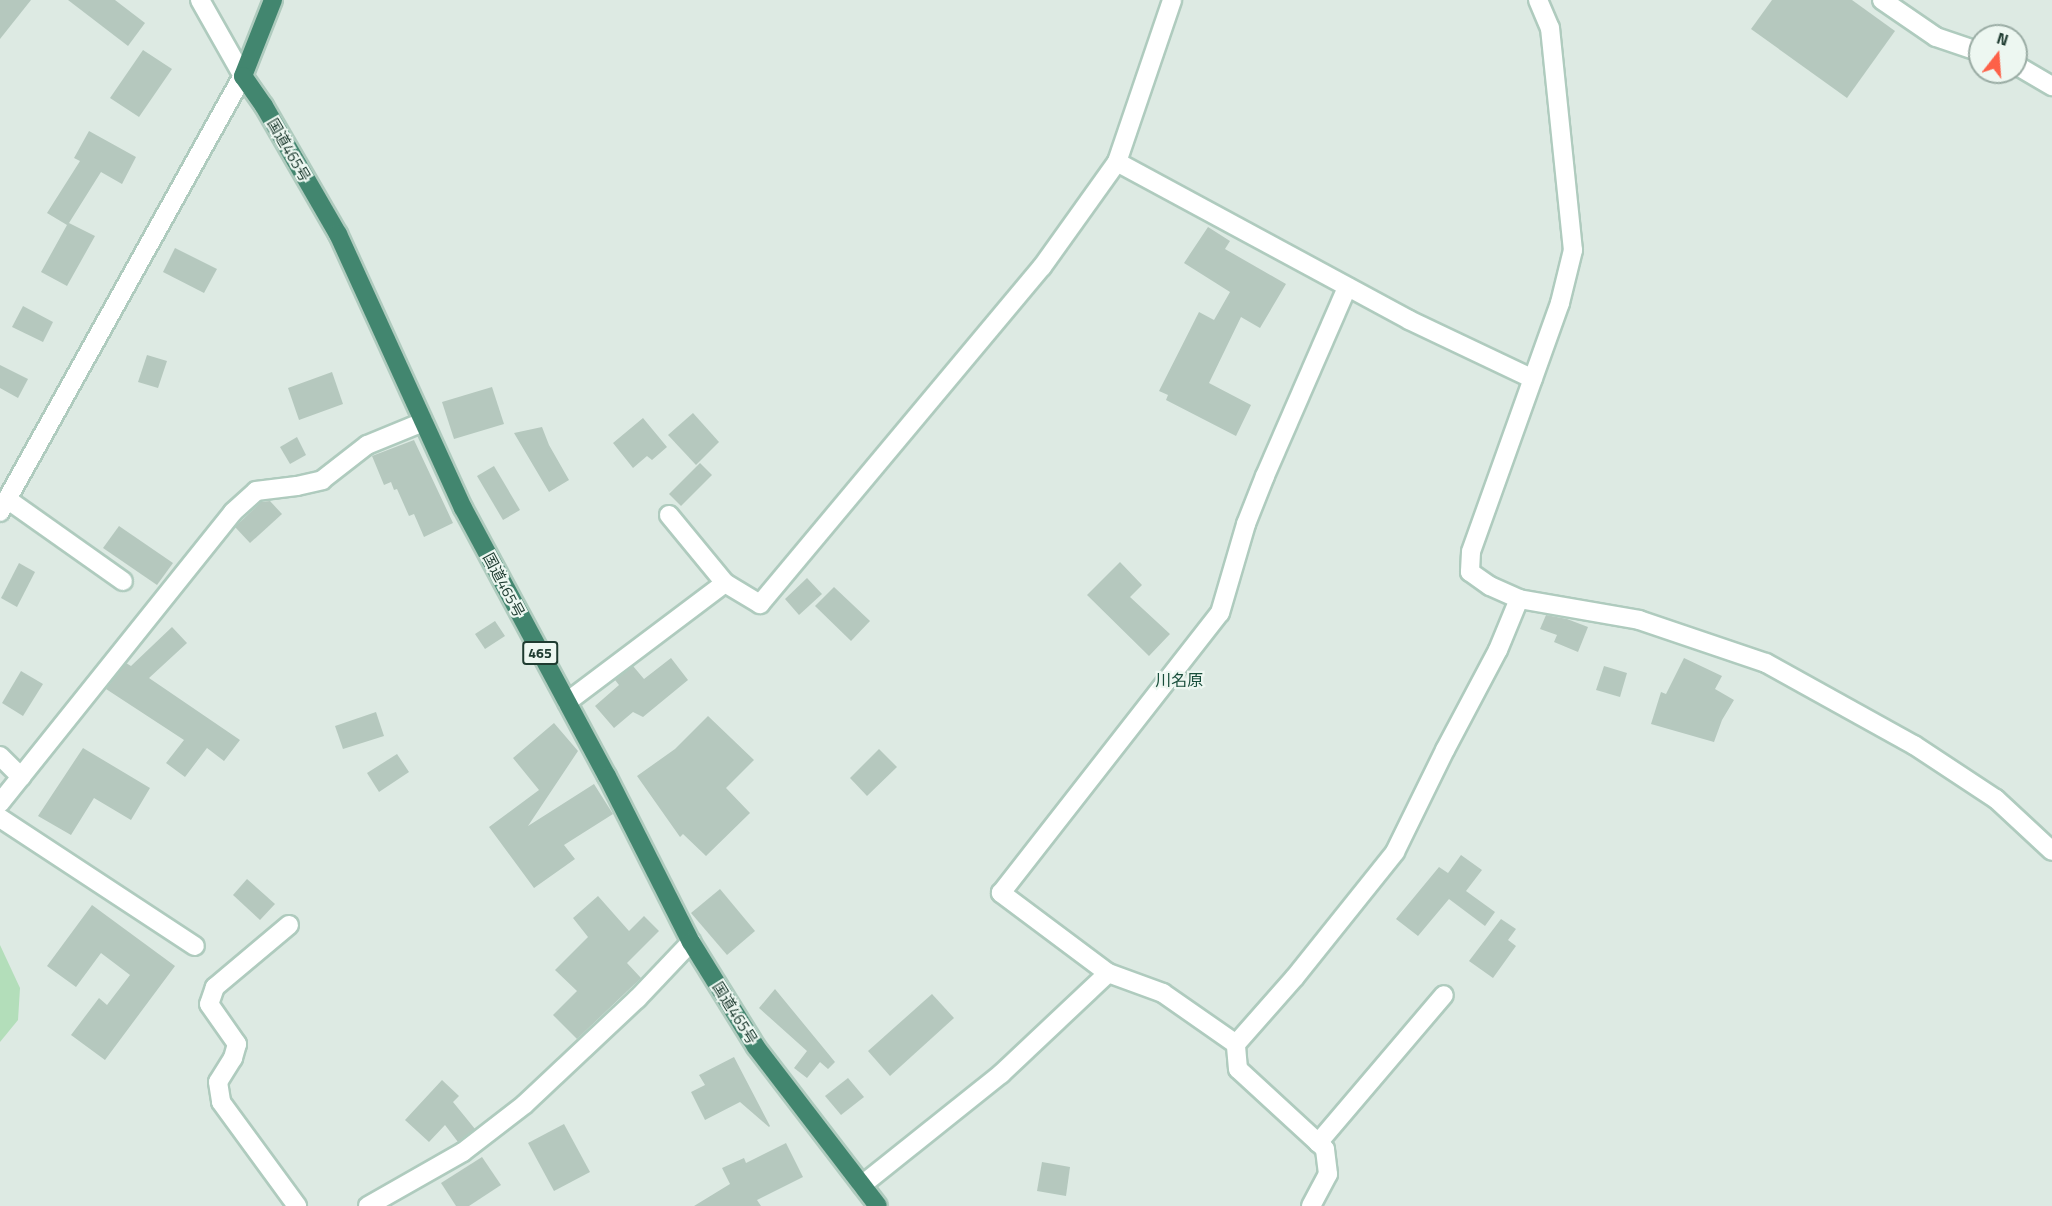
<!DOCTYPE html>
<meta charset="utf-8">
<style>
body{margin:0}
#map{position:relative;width:2052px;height:1206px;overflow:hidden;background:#ddeae3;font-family:"Titillium Web","Noto Sans JP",sans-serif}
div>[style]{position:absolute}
.green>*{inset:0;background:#b3deba}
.building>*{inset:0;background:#b5c8be}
.roads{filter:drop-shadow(2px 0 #afcbbe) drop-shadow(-2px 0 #afcbbe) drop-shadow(0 2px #afcbbe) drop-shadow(0 -2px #afcbbe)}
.minor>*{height:18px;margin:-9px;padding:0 9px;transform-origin:9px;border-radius:9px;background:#fff}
.tertiary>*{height:18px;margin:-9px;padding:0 9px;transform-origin:9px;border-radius:9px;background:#fff}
.secondary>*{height:18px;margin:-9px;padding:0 9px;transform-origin:9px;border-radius:9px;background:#fff}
.trunk>*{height:18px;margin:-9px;padding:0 9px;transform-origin:9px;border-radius:9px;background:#42866f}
span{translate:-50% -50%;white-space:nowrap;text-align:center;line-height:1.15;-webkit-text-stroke:4.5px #edf7f1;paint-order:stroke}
.shield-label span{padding:2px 4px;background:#edf7f1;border:2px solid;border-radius:4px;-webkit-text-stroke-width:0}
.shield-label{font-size:14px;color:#1e3b30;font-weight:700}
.street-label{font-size:15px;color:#1e3b30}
.neighbourhood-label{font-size:16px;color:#184e3b}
.north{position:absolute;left:1968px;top:24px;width:60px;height:60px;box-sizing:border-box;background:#edf7f1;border:2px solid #9aaca4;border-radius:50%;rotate:17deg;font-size:16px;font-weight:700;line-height:24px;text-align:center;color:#1e3b30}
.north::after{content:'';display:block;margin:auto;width:21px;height:27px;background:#fd6148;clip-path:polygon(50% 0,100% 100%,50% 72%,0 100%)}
</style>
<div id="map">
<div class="green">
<i style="clip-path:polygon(0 945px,20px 988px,18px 1020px,0 1042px)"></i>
</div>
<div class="building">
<i style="clip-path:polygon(0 0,31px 0,0 39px)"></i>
<i style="clip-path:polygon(68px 0,115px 0,145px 23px,128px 46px)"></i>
<i style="clip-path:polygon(1772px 0,1852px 0,1895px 31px,1847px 98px,1751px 29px)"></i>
<i style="clip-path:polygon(143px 50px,172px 69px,139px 117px,110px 98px)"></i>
<i style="clip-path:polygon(89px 131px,136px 157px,122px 184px,101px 172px,69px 223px,95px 236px,67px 286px,41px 272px,67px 225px,47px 213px,80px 161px,74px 158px)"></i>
<i style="clip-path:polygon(1208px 227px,1230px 241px,1225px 249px,1286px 284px,1260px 328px,1241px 317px,1209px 383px,1251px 405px,1236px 436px,1166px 400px,1168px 395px,1159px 391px,1199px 312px,1214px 320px,1230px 292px,1184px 263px)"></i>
<i style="clip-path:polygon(175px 248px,217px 269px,204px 293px,163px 272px)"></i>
<i style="clip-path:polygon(23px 306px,53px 322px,43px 342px,12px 327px)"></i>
<i style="clip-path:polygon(147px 355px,167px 361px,158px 388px,138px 382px)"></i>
<i style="clip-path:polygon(0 365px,28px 379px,18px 398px,0 388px)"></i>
<i style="clip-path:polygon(332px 372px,343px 404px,299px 420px,288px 388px)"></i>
<i style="clip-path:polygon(492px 387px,504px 424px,454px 439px,442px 402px)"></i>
<i style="clip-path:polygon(693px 413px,719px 442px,696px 465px,668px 435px)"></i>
<i style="clip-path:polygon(643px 418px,667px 447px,652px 460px,647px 456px,633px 468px,613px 443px)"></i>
<i style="clip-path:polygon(542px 427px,549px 445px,569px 480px,549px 492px,514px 433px)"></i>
<i style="clip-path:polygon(297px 437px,306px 455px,290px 464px,280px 447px)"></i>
<i style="clip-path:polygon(414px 440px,453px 523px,424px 537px,414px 514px,409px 516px,397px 489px,394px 490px,391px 482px,384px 485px,372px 456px)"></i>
<i style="clip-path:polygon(700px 463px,712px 475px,681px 506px,669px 494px)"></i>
<i style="clip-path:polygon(494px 466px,520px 510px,503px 520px,477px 476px)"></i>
<i style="clip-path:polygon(270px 501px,282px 514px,250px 543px,235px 527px,261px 502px)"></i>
<i style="clip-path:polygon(119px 526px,173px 563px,157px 585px,103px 548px)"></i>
<i style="clip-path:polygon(1120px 562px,1142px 585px,1130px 597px,1170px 634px,1149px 656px,1087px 595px)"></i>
<i style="clip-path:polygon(19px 563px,35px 572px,17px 607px,1px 598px)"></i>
<i style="clip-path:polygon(807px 578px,822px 594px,799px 615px,785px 599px)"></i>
<i style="clip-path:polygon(834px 587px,870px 621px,851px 641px,815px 606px)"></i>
<i style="clip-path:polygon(1546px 615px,1567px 619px,1588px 627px,1578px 652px,1554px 642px,1557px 635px,1540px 629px)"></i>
<i style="clip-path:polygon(495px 621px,505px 636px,485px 649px,475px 634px)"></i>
<i style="clip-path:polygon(172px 627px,187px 643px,149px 678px,240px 740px,224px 761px,207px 748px,185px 777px,166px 763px,184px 740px,106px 689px,126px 663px,131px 666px)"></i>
<i style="clip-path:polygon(671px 658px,688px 680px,643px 717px,633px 712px,614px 728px,595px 706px,619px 685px,615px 680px,633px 666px,644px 679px)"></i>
<i style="clip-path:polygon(1684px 658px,1722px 676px,1715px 689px,1734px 700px,1722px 720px,1714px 742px,1651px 724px,1661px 692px,1666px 694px)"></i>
<i style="clip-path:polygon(1604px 666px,1627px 673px,1620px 697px,1596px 690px)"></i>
<i style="clip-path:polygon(21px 671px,43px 684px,23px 716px,2px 703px)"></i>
<i style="clip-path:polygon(376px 712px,384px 736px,343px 749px,335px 726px)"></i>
<i style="clip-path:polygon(708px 716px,754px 760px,726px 788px,750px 813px,706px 856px,683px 834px,680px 837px,637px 776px,675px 749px)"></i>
<i style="clip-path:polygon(554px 723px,578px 751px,528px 826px,594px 784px,613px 814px,564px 845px,575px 859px,534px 888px,489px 827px,539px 790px,513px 758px)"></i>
<i style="clip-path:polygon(83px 748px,150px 788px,131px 820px,94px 798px,71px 835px,38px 816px)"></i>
<i style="clip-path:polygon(879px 749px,897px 767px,867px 796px,850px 778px)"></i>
<i style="clip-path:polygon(397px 754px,409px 772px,379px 792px,367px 773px)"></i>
<i style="clip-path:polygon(1461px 855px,1482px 870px,1466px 891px,1495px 912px,1485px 926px,1449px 899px,1418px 936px,1396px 919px,1439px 867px,1448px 873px)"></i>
<i style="clip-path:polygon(247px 879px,275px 904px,260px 920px,233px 895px)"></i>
<i style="clip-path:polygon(720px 889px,755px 931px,727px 955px,691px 913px)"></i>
<i style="clip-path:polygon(598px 896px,629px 931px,644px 916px,659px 931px,627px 963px,641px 978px,577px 1039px,553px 1015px,577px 991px,555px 970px,588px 937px,573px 918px)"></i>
<i style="clip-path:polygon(92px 905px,175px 966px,105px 1060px,71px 1035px,99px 998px,107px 1005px,130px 975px,101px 953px,76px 987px,47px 966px)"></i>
<i style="clip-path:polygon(1501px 919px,1516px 929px,1508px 940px,1516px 946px,1493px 978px,1469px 961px)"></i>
<i style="clip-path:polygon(775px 989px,835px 1062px,828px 1069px,820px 1062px,807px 1078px,794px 1068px,807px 1051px,759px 1008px)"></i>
<i style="clip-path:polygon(932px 994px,954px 1018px,890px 1076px,868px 1051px)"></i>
<i style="clip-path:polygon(734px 1057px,770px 1126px,769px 1127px,740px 1102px,705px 1120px,691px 1092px,705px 1085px,699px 1075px)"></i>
<i style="clip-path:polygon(848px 1078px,864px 1097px,841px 1115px,825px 1096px)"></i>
<i style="clip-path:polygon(442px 1080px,459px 1096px,453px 1102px,475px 1129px,458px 1142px,445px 1125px,429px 1142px,405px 1120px)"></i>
<i style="clip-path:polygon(564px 1124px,590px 1172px,554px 1191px,528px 1143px)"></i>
<i style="clip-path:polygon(786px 1143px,803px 1177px,757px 1200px,761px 1206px,694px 1206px,730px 1184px,722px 1168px,744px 1158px,746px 1163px)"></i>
<i style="clip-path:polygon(482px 1157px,501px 1185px,469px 1206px,456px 1206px,441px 1183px)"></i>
<i style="clip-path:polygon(1042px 1162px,1070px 1167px,1066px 1196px,1037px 1191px)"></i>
</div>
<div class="roads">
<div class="minor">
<i style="left:1538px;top:0;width:30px;rotate:67deg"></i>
<i style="left:1550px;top:28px;width:223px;rotate:84.1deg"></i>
<i style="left:1573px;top:250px;width:55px;rotate:103.8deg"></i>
<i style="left:1560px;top:303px;width:264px;rotate:109.7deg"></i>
<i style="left:1471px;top:552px;width:20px;rotate:93deg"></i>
<i style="left:1470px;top:572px;width:24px;rotate:35deg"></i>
<i style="left:1490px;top:586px;width:32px;rotate:24deg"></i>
<i style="left:1519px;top:599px;width:122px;rotate:9.9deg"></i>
<i style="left:1639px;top:620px;width:134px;rotate:18.7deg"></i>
<i style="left:1766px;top:663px;width:169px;rotate:29deg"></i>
<i style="left:1914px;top:745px;width:98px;rotate:33.4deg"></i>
<i style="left:1996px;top:799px;width:76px;rotate:42.9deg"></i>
<i style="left:1882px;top:0;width:65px;rotate:34.4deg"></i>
<i style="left:1936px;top:37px;width:46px;rotate:18.8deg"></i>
<i style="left:2016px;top:65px;width:42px;rotate:30.3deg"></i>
<i style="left:1117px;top:162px;width:332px;rotate:28.4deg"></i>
<i style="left:1409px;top:320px;width:137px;rotate:25.4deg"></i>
<i style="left:7px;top:499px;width:142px;rotate:35.3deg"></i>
<i style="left:669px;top:515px;width:88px;rotate:50.5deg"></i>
<i style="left:567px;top:702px;width:198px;rotate:-37deg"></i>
<i style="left:725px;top:583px;width:41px;rotate:31deg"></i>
<i style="left:760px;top:604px;width:439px;rotate:-50.1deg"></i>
<i style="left:1042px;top:267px;width:129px;rotate:-54.5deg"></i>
<i style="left:1117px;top:162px;width:171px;rotate:-71.2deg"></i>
<i style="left:0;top:756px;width:30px;rotate:45deg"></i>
<i style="left:0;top:803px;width:373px;rotate:-51.3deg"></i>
<i style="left:233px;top:512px;width:31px;rotate:-42deg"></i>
<i style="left:256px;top:491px;width:41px;rotate:-7deg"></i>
<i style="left:297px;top:486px;width:26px;rotate:-13deg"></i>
<i style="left:322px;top:480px;width:57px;rotate:-37.9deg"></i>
<i style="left:367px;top:445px;width:61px;rotate:-22.3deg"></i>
<i style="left:0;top:818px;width:233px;rotate:33.3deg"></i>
<i style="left:289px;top:925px;width:97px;rotate:140deg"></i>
<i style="left:215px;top:987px;width:18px;rotate:109deg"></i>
<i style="left:209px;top:1004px;width:49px;rotate:55deg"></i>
<i style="left:237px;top:1044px;width:15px;rotate:106deg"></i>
<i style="left:233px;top:1058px;width:28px;rotate:122deg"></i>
<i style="left:218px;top:1082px;width:20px;rotate:81deg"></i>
<i style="left:221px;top:1102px;width:129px;rotate:53.8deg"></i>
<i style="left:1236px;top:1044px;width:89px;rotate:-145.1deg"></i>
<i style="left:1163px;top:993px;width:59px;rotate:-160deg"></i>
<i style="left:1108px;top:973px;width:134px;rotate:-143.2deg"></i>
<i style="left:1001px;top:893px;width:355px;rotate:-52deg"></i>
<i style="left:1220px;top:613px;width:93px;rotate:-73.7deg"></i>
<i style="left:1246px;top:524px;width:52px;rotate:-68.4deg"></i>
<i style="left:1265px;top:476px;width:206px;rotate:-66.5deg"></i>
<i style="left:1318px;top:1143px;width:194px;rotate:-49.6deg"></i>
<i style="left:862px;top:1185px;width:178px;rotate:-38.6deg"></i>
<i style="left:1001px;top:1074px;width:147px;rotate:-43.3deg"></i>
<i style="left:368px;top:1206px;width:109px;rotate:-29.6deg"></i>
<i style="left:463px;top:1152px;width:78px;rotate:-37.7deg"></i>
<i style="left:525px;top:1104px;width:154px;rotate:-43.2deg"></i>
<i style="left:637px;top:999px;width:79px;rotate:-46.5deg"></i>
<i style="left:1311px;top:1206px;width:36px;rotate:-62deg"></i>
<i style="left:1328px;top:1174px;width:25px;rotate:-97deg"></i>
<i style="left:1325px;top:1149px;width:118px;rotate:-137.4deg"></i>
<i style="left:1238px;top:1069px;width:25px;rotate:-95deg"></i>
<i style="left:1236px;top:1044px;width:89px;rotate:-48.6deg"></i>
<i style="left:1295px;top:977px;width:160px;rotate:-51.3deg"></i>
<i style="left:1395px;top:852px;width:114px;rotate:-63.9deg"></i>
<i style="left:1445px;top:750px;width:113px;rotate:-62.1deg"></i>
<i style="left:1498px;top:650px;width:55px;rotate:-67.6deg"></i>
</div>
<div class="tertiary">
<i style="left:0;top:512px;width:499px;rotate:-60.9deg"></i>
</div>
<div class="secondary">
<i style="left:200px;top:0;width:87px;rotate:60.5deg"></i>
</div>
<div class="trunk">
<i style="left:273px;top:0;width:82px;rotate:111.5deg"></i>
<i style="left:243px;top:76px;width:37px;rotate:55deg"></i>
<i style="left:264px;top:106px;width:148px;rotate:60deg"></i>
<i style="left:338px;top:234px;width:301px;rotate:65.5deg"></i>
<i style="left:463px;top:508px;width:304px;rotate:61.8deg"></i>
<i style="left:607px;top:776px;width:186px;rotate:63.2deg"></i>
<i style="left:691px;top:942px;width:123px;rotate:58.2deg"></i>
<i style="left:756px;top:1047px;width:200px;rotate:52.5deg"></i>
</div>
</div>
<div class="shield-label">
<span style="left:540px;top:653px">465</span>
</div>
<div class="street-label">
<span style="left:289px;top:150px;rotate:60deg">国道465号</span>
<span style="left:504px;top:585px;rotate:62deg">国道465号</span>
<span style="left:735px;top:1013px;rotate:58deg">国道465号</span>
</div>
<div class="neighbourhood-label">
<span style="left:1179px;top:680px">川名原</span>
</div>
<div class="north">N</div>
</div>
